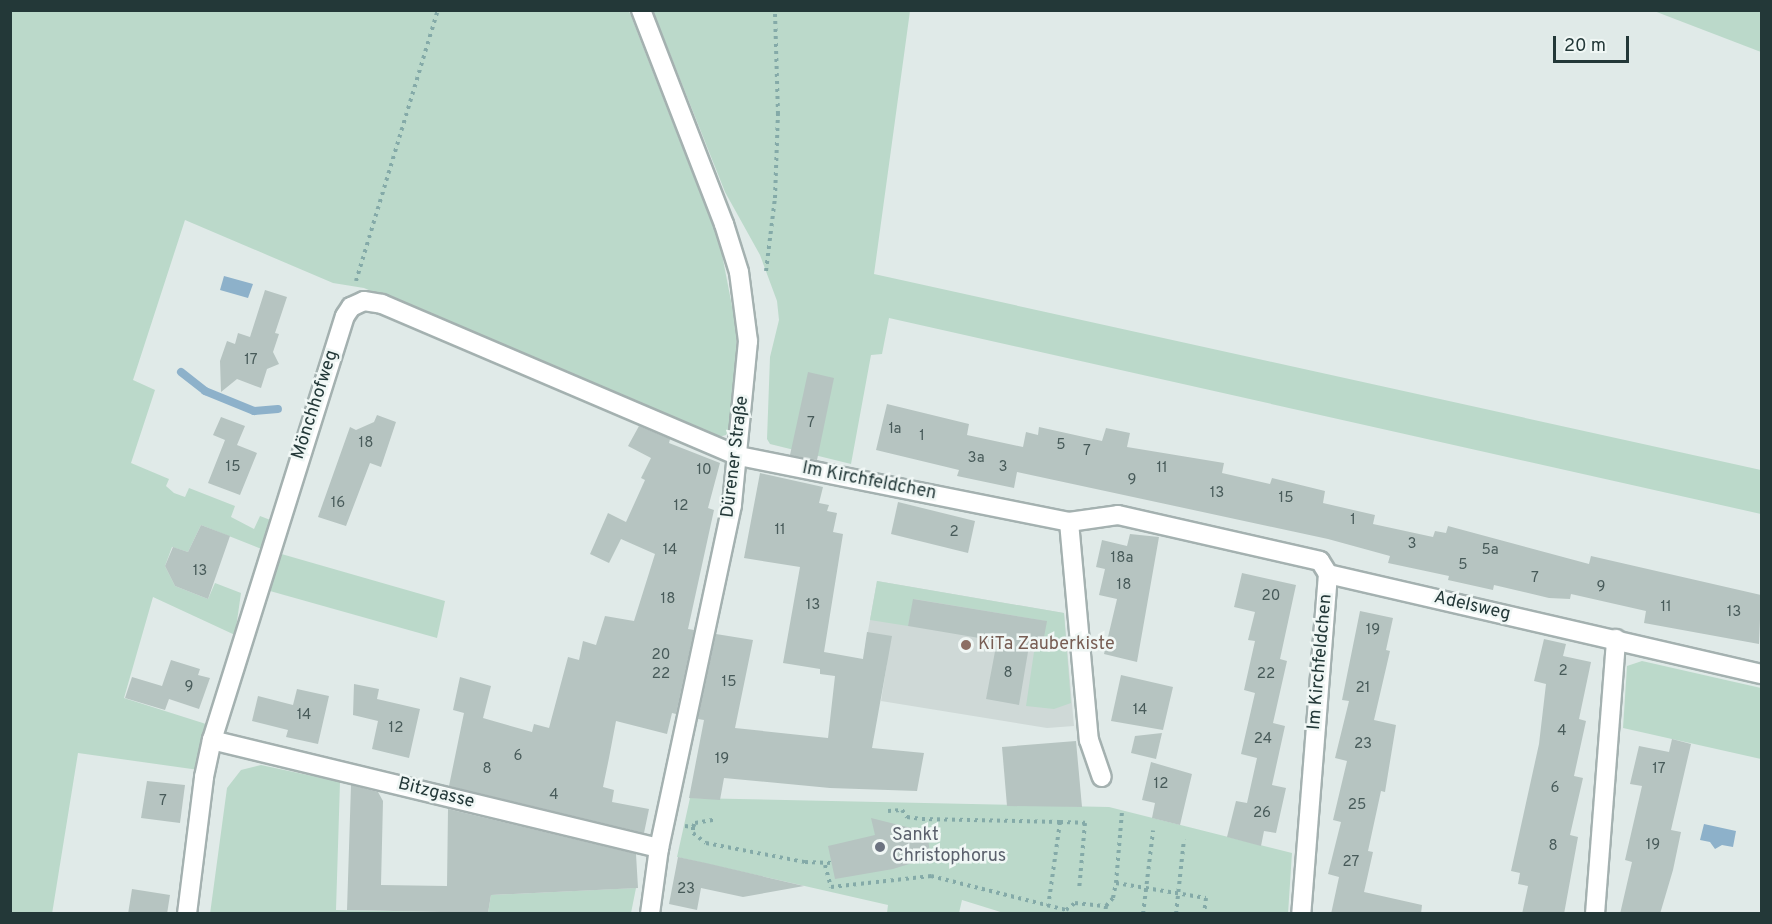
<!DOCTYPE html>
<meta charset="utf-8">
<style>
body{margin:0}
#map{position:relative;width:1772px;height:924px;overflow:hidden;background:#e0eae8;font-family:Overpass,sans-serif}
div>[style]{position:absolute}
.built>*{inset:0;background:#cfd9d7}
.green>*{inset:0;background:#bbd9ca}
.water>*{inset:0;background:#8db1ca}
.stream>*{height:8px;margin:-4px;padding:0 4px;transform-origin:4px;border-radius:4px;background:#8db1ca}
.building>*{inset:0;background:#b6c4c1}
.path>*{height:4px;margin-top:-2px;transform-origin:0;background:repeating-linear-gradient(90deg,#84aaa8 0 3px,transparent 0 7.5px)}
.roads{filter:drop-shadow(2px 0 #a4b1b0) drop-shadow(-2px 0 #a4b1b0) drop-shadow(0 2px #a4b1b0) drop-shadow(0 -2px #a4b1b0)}
.minor>*{height:18px;margin:-9px;padding:0 9px;transform-origin:9px;border-radius:9px;background:#fff}
.tertiary>*{height:18px;margin:-9px;padding:0 9px;transform-origin:9px;border-radius:9px;background:#fff}
.dots>*{width:16px;height:16px;translate:-50% -50%;box-sizing:border-box;border:3px solid #f0f7f5;border-radius:50%}
span{translate:-50% -50%;white-space:nowrap;text-align:center;line-height:1.15;-webkit-text-stroke:5px #f0f7f5;paint-order:stroke}
.number-label{font-size:15px;color:#485b5a}
.number-label span{-webkit-text-stroke-width:0}
.street-label{font-size:18px;color:#233838}
.education-label{font-size:18px;color:#785e54}
.left{translate:0 -50%;text-align:left}
.worship-label{font-size:18px;color:#5b616d}
.frame{position:absolute;inset:0;border:12px solid #233838;pointer-events:none}
.scale{position:absolute;left:1553px;top:36px;width:76px;height:27px;box-sizing:border-box;border:3px solid #233838;border-top:0;padding-left:8px;font-size:18px;line-height:21px;white-space:nowrap;color:#233838;-webkit-text-stroke:4px #f0f7f5;paint-order:stroke}
</style>
<div id="map">
<div class="built">
<i style="clip-path:polygon(877px 581px,1064px 613px,1074px 726px,1047px 728px,881px 701px,887px 663px,863px 659px)"></i>
</div>
<div class="green">
<i style="clip-path:polygon(10px 11px,629px 11px,720px 244px,737px 332px,734px 419px,726px 435px,715px 438px,712px 433px,364px 288px,333px 283px,185px 220px,133px 380px,155px 390px,131px 463px,169px 479px,166px 486px,174px 493px,185px 497px,189px 488px,235px 506px,231px 517px,254px 529px,260px 516px,273px 521px,264px 550px,201px 525px,188px 552px,172px 547px,165px 566px,175px 586px,208px 599px,215px 583px,241px 593px,235px 635px,153px 597px,124px 698px,206px 724px,199px 770px,78px 753px,52px 914px,10px 913px)"></i>
<i style="clip-path:polygon(653px 11px,910px 11px,874px 274px,1761px 470px,1761px 514px,889px 318px,882px 354px,871px 355px,851px 464px,770px 444px,767px 439px,770px 357px,779px 320px,777px 301px,760px 255px,725px 192px)"></i>
<i style="clip-path:polygon(1654px 11px,1761px 11px,1761px 52px)"></i>
<i style="clip-path:polygon(278px 553px,445px 601px,437px 638px,270px 591px)"></i>
<i style="clip-path:polygon(877px 581px,1064px 613px,1071px 703px,1054px 709px,1026px 706px,1034px 652px,1042px 648px,1046px 621px,914px 599px,908px 626px,870px 620px)"></i>
<i style="clip-path:polygon(1642px 661px,1761px 688px,1761px 759px,1623px 728px,1627px 666px)"></i>
<i style="clip-path:polygon(261px 765px,340px 782px,336px 910px,488px 913px,491px 895px,636px 888px,631px 913px,210px 914px,227px 788px,241px 770px)"></i>
<i style="clip-path:polygon(690px 798px,1109px 807px,1292px 853px,1288px 914px,1007px 914px,962px 900px,959px 913px,887px 913px,888px 905px,677px 857px)"></i>
</div>
<div class="water">
<i style="clip-path:polygon(224px 276px,253px 284px,248px 298px,220px 290px)"></i>
<i style="clip-path:polygon(1704px 824px,1736px 831px,1733px 847px,1722px 845px,1715px 849px,1710px 842px,1700px 840px)"></i>
</div>
<div class="stream">
<i style="left:181px;top:372px;width:31px;rotate:38deg"></i>
<i style="left:205px;top:391px;width:53px;rotate:22.2deg"></i>
<i style="left:254px;top:411px;width:24px;rotate:-5deg"></i>
</div>
<div class="building">
<i style="clip-path:polygon(265px 290px,287px 297px,275px 333px,279px 334px,273px 352px,279px 364px,267px 369px,261px 388px,237px 379px,221px 392px,220px 361px,227px 341px,235px 344px,238px 333px,250px 337px)"></i>
<i style="clip-path:polygon(808px 372px,834px 378px,817px 460px,790px 455px)"></i>
<i style="clip-path:polygon(887px 404px,969px 424px,967px 435px,1023px 447px,1026px 432px,1038px 435px,1039px 427px,1102px 441px,1106px 428px,1130px 433px,1127px 447px,1224px 463px,1222px 473px,1244px 478px,1270px 484px,1272px 478px,1325px 491px,1323px 503px,1375px 515px,1373px 524px,1433px 537px,1435px 531px,1446px 533px,1448px 526px,1589px 564px,1591px 556px,1761px 595px,1759px 644px,1644px 623px,1646px 611px,1571px 594px,1570px 599px,1549px 598px,1494px 585px,1493px 590px,1448px 580px,1449px 576px,1388px 563px,1390px 556px,1328px 539px,1017px 472px,1014px 488px,957px 476px,959px 470px,876px 450px)"></i>
<i style="clip-path:polygon(377px 415px,396px 422px,381px 467px,370px 463px,346px 526px,318px 517px,350px 427px,356px 430px,374px 422px)"></i>
<i style="clip-path:polygon(221px 417px,245px 426px,237px 445px,257px 453px,240px 495px,208px 483px,225px 440px,213px 435px)"></i>
<i style="clip-path:polygon(639px 426px,670px 439px,669px 443px,720px 463px,708px 508px,714px 510px,688px 629px,694px 630px,676px 714px,672px 713px,667px 734px,616px 721px,609px 758px,603px 787px,614px 790px,612px 802px,649px 809px,644px 833px,449px 786px,464px 713px,453px 710px,460px 677px,491px 686px,483px 718px,532px 732px,534px 724px,549px 728px,568px 657px,579px 660px,583px 641px,596px 645px,605px 616px,634px 621px,655px 554px,621px 539px,609px 563px,590px 554px,608px 513px,626px 522px,645px 480px,641px 478px,651px 458px,628px 446px)"></i>
<i style="clip-path:polygon(760px 473px,823px 487px,819px 503px,829px 505px,827px 511px,837px 513px,833px 532px,843px 534px,824px 652px,863px 659px,867px 632px,892px 636px,872px 748px,924px 753px,917px 791px,830px 788px,724px 778px,720px 800px,689px 798px,704px 720px,698px 719px,716px 634px,753px 640px,735px 728px,828px 738px,835px 676px,820px 674px,820px 669px,783px 663px,800px 567px,744px 558px)"></i>
<i style="clip-path:polygon(898px 502px,975px 521px,968px 553px,891px 534px)"></i>
<i style="clip-path:polygon(201px 525px,230px 536px,208px 599px,175px 586px,165px 566px,173px 547px,188px 552px)"></i>
<i style="clip-path:polygon(1130px 534px,1159px 537px,1137px 662px,1104px 654px,1117px 599px,1099px 595px,1105px 569px,1096px 567px,1102px 540px,1127px 546px)"></i>
<i style="clip-path:polygon(1242px 573px,1296px 585px,1280px 659px,1287px 661px,1273px 723px,1285px 726px,1272px 785px,1286px 788px,1276px 833px,1264px 831px,1261px 846px,1227px 837px,1236px 801px,1247px 803px,1257px 758px,1241px 754px,1255px 693px,1244px 690px,1255px 641px,1248px 640px,1255px 612px,1234px 607px)"></i>
<i style="clip-path:polygon(913px 599px,1047px 621px,1042px 648px,1029px 646px,1019px 705px,986px 699px,997px 641px,908px 626px)"></i>
<i style="clip-path:polygon(1360px 611px,1393px 618px,1386px 650px,1390px 651px,1374px 720px,1396px 725px,1385px 792px,1381px 791px,1368px 851px,1373px 852px,1364px 892px,1422px 905px,1421px 914px,1331px 914px,1339px 877px,1328px 874px,1341px 822px,1333px 820px,1347px 761px,1335px 758px,1349px 701px,1342px 700px)"></i>
<i style="clip-path:polygon(1544px 639px,1566px 644px,1563px 656px,1591px 662px,1579px 719px,1586px 721px,1574px 776px,1583px 778px,1570px 835px,1578px 837px,1564px 914px,1522px 914px,1528px 886px,1518px 884px,1520px 873px,1511px 871px,1539px 744px,1546px 684px,1534px 681px)"></i>
<i style="clip-path:polygon(171px 660px,200px 669px,198px 675px,210px 678px,199px 709px,169px 699px,165px 710px,125px 698px,132px 677px,162px 686px)"></i>
<i style="clip-path:polygon(1121px 675px,1173px 687px,1163px 730px,1111px 721px)"></i>
<i style="clip-path:polygon(354px 684px,379px 689px,377px 699px,420px 709px,409px 758px,372px 749px,378px 721px,353px 715px)"></i>
<i style="clip-path:polygon(297px 689px,329px 696px,318px 744px,286px 737px,288px 730px,252px 721px,258px 696px,293px 705px)"></i>
<i style="clip-path:polygon(1162px 733px,1156px 759px,1131px 753px,1135px 736px)"></i>
<i style="clip-path:polygon(1672px 739px,1691px 744px,1671px 830px,1681px 832px,1673px 870px,1660px 914px,1620px 914px,1632px 862px,1625px 860px,1642px 786px,1630px 784px,1639px 746px,1669px 752px)"></i>
<i style="clip-path:polygon(1076px 741px,1082px 807px,1007px 806px,1002px 747px)"></i>
<i style="clip-path:polygon(1151px 762px,1192px 774px,1180px 825px,1152px 818px,1155px 803px,1142px 800px)"></i>
<i style="clip-path:polygon(147px 781px,185px 785px,180px 823px,141px 818px)"></i>
<i style="clip-path:polygon(351px 785px,378px 792px,383px 801px,381px 885px,447px 886px,448px 809px,636px 854px,638px 888px,491px 895px,488px 913px,347px 910px)"></i>
<i style="clip-path:polygon(871px 818px,927px 832px,930px 853px,922px 860px,893px 869px,835px 879px,828px 846px,875px 835px)"></i>
<i style="clip-path:polygon(678px 857px,706px 863px,804px 886px,743px 897px,701px 888px,697px 910px,669px 904px)"></i>
<i style="clip-path:polygon(132px 889px,170px 895px,167px 914px,128px 914px)"></i>
</div>
<div class="path">
<i style="left:766px;top:271px;width:74px;rotate:-83deg"></i>
<i style="left:775px;top:198px;width:84px;rotate:-88deg"></i>
<i style="left:778px;top:114px;width:104px;rotate:-91.7deg"></i>
<i style="left:356px;top:281px;width:283px;rotate:-73.2deg"></i>
<i style="left:888px;top:811px;width:14px;rotate:-4deg"></i>
<i style="left:902px;top:810px;width:9px;rotate:54deg"></i>
<i style="left:907px;top:817px;width:15px;rotate:8deg"></i>
<i style="left:922px;top:819px;width:138px;rotate:1.2deg"></i>
<i style="left:1060px;top:822px;width:86px;rotate:98deg"></i>
<i style="left:1060px;top:822px;width:25px;rotate:2deg"></i>
<i style="left:1085px;top:823px;width:67px;rotate:95.1deg"></i>
<i style="left:685px;top:826px;width:8px;rotate:7deg"></i>
<i style="left:693px;top:827px;width:4px;rotate:-63deg"></i>
<i style="left:695px;top:823px;width:22px;rotate:-10deg"></i>
<i style="left:693px;top:827px;width:6px;rotate:90deg"></i>
<i style="left:693px;top:833px;width:16px;rotate:38deg"></i>
<i style="left:706px;top:843px;width:101px;rotate:10.9deg"></i>
<i style="left:805px;top:862px;width:27px;rotate:2deg"></i>
<i style="left:825px;top:865px;width:23px;rotate:75deg"></i>
<i style="left:831px;top:887px;width:101px;rotate:-6.3deg"></i>
<i style="left:931px;top:876px;width:139px;rotate:14.1deg"></i>
<i style="left:1066px;top:910px;width:11px;rotate:-38deg"></i>
<i style="left:1075px;top:903px;width:31px;rotate:6deg"></i>
<i style="left:1106px;top:906px;width:8px;rotate:97deg"></i>
<i style="left:1116px;top:883px;width:91px;rotate:9.5deg"></i>
<i style="left:1206px;top:898px;width:16px;rotate:97deg"></i>
<i style="left:1106px;top:906px;width:11px;rotate:-49deg"></i>
<i style="left:1113px;top:898px;width:15px;rotate:-79deg"></i>
<i style="left:1116px;top:883px;width:72px;rotate:-85.2deg"></i>
<i style="left:1143px;top:914px;width:84px;rotate:-83.1deg"></i>
<i style="left:1176px;top:914px;width:75px;rotate:-83.9deg"></i>
</div>
<div class="roads">
<div class="minor">
<i style="left:1069px;top:522px;width:49px;rotate:-8.1deg"></i>
<i style="left:1118px;top:515px;width:207px;rotate:12.8deg"></i>
<i style="left:1320px;top:561px;width:15px;rotate:58deg"></i>
<i style="left:1328px;top:574px;width:341px;rotate:94.5deg"></i>
<i style="left:1328px;top:574px;width:445px;rotate:13deg"></i>
<i style="left:212px;top:740px;width:460px;rotate:13.6deg"></i>
<i style="left:187px;top:914px;width:138px;rotate:-82.9deg"></i>
<i style="left:204px;top:777px;width:38px;rotate:-78deg"></i>
<i style="left:212px;top:740px;width:444px;rotate:-72.6deg"></i>
<i style="left:345px;top:316px;width:11px;rotate:-56deg"></i>
<i style="left:351px;top:307px;width:14px;rotate:-25deg"></i>
<i style="left:364px;top:301px;width:18px;rotate:9deg"></i>
<i style="left:382px;top:304px;width:388px;rotate:23.1deg"></i>
<i style="left:739px;top:456px;width:337px;rotate:11.3deg"></i>
<i style="left:1069px;top:522px;width:219px;rotate:84.8deg"></i>
<i style="left:1089px;top:740px;width:39px;rotate:71deg"></i>
<i style="left:1595px;top:914px;width:276px;rotate:-85.6deg"></i>
</div>
<div class="tertiary">
<i style="left:641px;top:10px;width:230px;rotate:68.8deg"></i>
<i style="left:724px;top:224px;width:50px;rotate:72.6deg"></i>
<i style="left:739px;top:272px;width:70px;rotate:82.6deg"></i>
<i style="left:748px;top:341px;width:165px;rotate:95.6deg"></i>
<i style="left:732px;top:505px;width:351px;rotate:102deg"></i>
<i style="left:659px;top:848px;width:67px;rotate:97.8deg"></i>
</div>
</div>
<div class="dots">
<i style="left:966px;top:645px;background:#8d6e63"></i>
<i style="left:880px;top:847px;background:#6b7280"></i>
</div>
<div class="number-label">
<span style="left:251px;top:361px">17</span>
<span style="left:811px;top:424px">7</span>
<span style="left:895px;top:430px">1a</span>
<span style="left:922px;top:437px">1</span>
<span style="left:366px;top:444px">18</span>
<span style="left:1061px;top:446px">5</span>
<span style="left:1087px;top:452px">7</span>
<span style="left:976px;top:459px">3a</span>
<span style="left:233px;top:468px">15</span>
<span style="left:1003px;top:468px">3</span>
<span style="left:1162px;top:469px">11</span>
<span style="left:704px;top:471px">10</span>
<span style="left:1132px;top:481px">9</span>
<span style="left:1217px;top:494px">13</span>
<span style="left:1286px;top:499px">15</span>
<span style="left:338px;top:504px">16</span>
<span style="left:681px;top:507px">12</span>
<span style="left:1353px;top:521px">1</span>
<span style="left:780px;top:531px">11</span>
<span style="left:954px;top:533px">2</span>
<span style="left:1412px;top:545px">3</span>
<span style="left:670px;top:551px">14</span>
<span style="left:1490px;top:551px">5a</span>
<span style="left:1122px;top:559px">18a</span>
<span style="left:1463px;top:566px">5</span>
<span style="left:200px;top:572px">13</span>
<span style="left:1535px;top:579px">7</span>
<span style="left:1124px;top:586px">18</span>
<span style="left:1601px;top:588px">9</span>
<span style="left:1271px;top:597px">20</span>
<span style="left:668px;top:600px">18</span>
<span style="left:813px;top:606px">13</span>
<span style="left:1666px;top:608px">11</span>
<span style="left:1734px;top:613px">13</span>
<span style="left:1373px;top:631px">19</span>
<span style="left:661px;top:656px">20</span>
<span style="left:1563px;top:672px">2</span>
<span style="left:1008px;top:674px">8</span>
<span style="left:661px;top:675px">22</span>
<span style="left:1266px;top:675px">22</span>
<span style="left:729px;top:683px">15</span>
<span style="left:189px;top:688px">9</span>
<span style="left:1363px;top:689px">21</span>
<span style="left:1140px;top:711px">14</span>
<span style="left:304px;top:716px">14</span>
<span style="left:396px;top:729px">12</span>
<span style="left:1562px;top:732px">4</span>
<span style="left:1263px;top:740px">24</span>
<span style="left:1363px;top:745px">23</span>
<span style="left:518px;top:757px">6</span>
<span style="left:722px;top:760px">19</span>
<span style="left:487px;top:770px">8</span>
<span style="left:1659px;top:770px">17</span>
<span style="left:1161px;top:785px">12</span>
<span style="left:1555px;top:789px">6</span>
<span style="left:554px;top:796px">4</span>
<span style="left:163px;top:802px">7</span>
<span style="left:1357px;top:806px">25</span>
<span style="left:1262px;top:814px">26</span>
<span style="left:1653px;top:846px">19</span>
<span style="left:1553px;top:847px">8</span>
<span style="left:1351px;top:863px">27</span>
<span style="left:686px;top:890px">23</span>
</div>
<div class="street-label">
<span style="left:316px;top:405px;rotate:-72deg">Mönchhofweg</span>
<span style="left:736px;top:457px;rotate:-83deg">Dürener Straße</span>
<span style="left:869px;top:482px;rotate:11deg">Im Kirchfeldchen</span>
<span style="left:1472px;top:607px;rotate:13deg">Adelsweg</span>
<span style="left:1321px;top:662px;rotate:-85deg">Im Kirchfeldchen</span>
<span style="left:436px;top:794px;rotate:14deg">Bitzgasse</span>
</div>
<div class="education-label">
<span class="left" style="left:978px;top:645px">KiTa Zauberkiste</span>
</div>
<div class="worship-label">
<span class="left" style="left:892px;top:847px">Sankt<br>Christophorus</span>
</div>
<div class="frame"></div>
<div class="scale">20 m</div>
</div>
